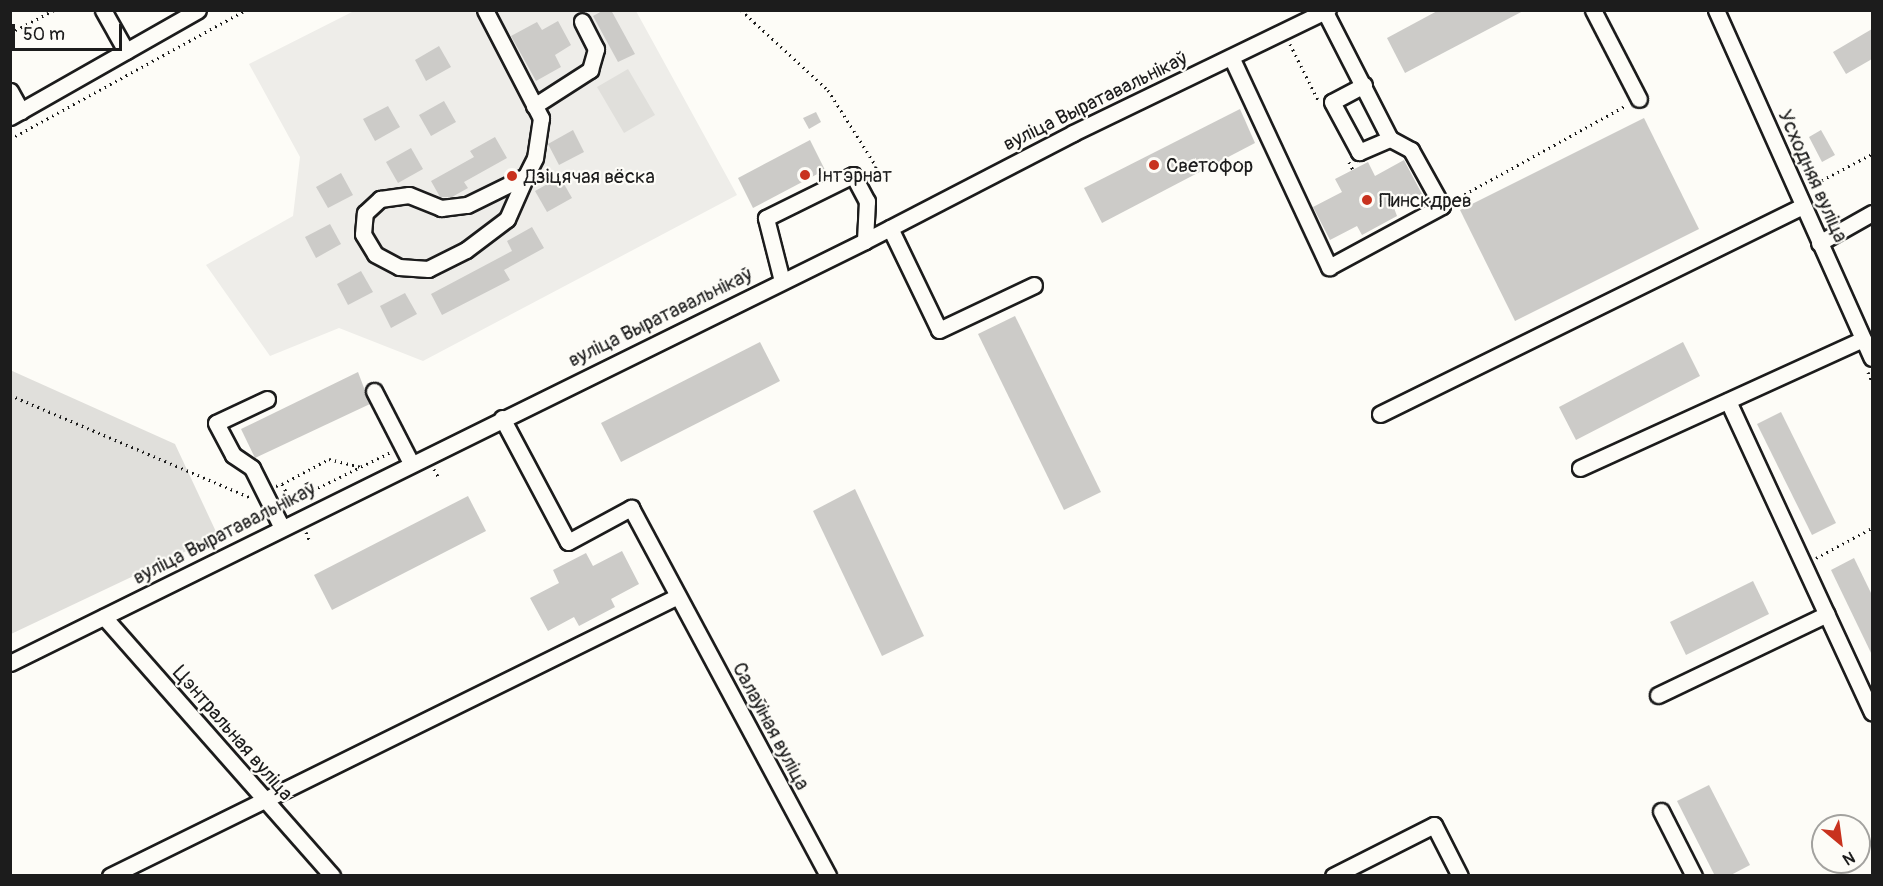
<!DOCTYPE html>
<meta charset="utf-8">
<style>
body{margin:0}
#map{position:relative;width:1883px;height:886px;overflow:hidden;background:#fdfcf7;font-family:Pangolin,sans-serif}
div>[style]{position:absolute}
.built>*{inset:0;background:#eeede9}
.green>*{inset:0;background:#e0dfdb}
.building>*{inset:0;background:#cccbc8}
.path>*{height:3px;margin-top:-1.5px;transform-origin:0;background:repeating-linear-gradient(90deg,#1c1c1c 0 1.5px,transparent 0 6px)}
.roads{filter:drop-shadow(2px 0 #1c1c1c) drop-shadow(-2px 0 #1c1c1c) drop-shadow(0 2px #1c1c1c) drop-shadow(0 -2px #1c1c1c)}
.minor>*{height:15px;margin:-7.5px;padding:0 7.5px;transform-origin:7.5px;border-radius:7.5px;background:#fdfcf7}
.dots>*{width:16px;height:16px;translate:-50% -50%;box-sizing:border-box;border:3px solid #fdfcf7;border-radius:50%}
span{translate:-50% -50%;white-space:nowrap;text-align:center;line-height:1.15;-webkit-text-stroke:4.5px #fdfcf7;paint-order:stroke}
.street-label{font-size:20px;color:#1c1c1c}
.poi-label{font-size:20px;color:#1c1c1c}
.left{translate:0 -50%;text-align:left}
.frame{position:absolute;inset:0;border:12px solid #1c1c1c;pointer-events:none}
.north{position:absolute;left:1811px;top:814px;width:60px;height:60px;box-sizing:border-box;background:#fdfcf7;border:2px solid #a3a29f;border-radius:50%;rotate:151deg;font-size:16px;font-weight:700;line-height:24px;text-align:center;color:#1c1c1c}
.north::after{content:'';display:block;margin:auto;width:21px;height:27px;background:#c8321e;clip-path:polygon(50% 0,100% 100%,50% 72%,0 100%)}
.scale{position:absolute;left:12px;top:24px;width:110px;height:27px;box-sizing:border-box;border:3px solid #1c1c1c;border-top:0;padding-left:8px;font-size:18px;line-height:21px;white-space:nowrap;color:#1c1c1c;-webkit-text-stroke:4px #fdfcf7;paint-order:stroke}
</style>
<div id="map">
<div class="built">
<i style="clip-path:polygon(354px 11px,636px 11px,737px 195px,423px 361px,339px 328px,270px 356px,206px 265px,293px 216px,300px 157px,249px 64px)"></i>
</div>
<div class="green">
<i style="clip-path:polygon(628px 69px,655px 115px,624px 133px,597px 87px)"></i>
<i style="clip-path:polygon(10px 370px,175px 444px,218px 536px,11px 634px)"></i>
</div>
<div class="building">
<i style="clip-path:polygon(604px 10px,611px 10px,635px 54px,618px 62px,593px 16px)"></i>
<i style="clip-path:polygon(1439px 10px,1525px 10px,1405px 73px,1387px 38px)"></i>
<i style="clip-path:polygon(558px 21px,571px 45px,555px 55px,561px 67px,536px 81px,511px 36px,537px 22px,542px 30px)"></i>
<i style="clip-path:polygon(1872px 29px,1872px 59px,1846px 74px,1833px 52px)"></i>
<i style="clip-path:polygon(439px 46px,451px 67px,426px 81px,415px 60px)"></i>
<i style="clip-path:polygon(444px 101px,456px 122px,431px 136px,419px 115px)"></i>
<i style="clip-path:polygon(388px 106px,400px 127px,375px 141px,363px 119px)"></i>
<i style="clip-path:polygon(1240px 109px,1255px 143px,1102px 223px,1084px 188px)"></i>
<i style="clip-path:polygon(816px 112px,821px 122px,809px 129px,803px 118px)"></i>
<i style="clip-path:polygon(1644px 118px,1699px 229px,1515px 321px,1460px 210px)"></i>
<i style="clip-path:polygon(573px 130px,584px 152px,559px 165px,548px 144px)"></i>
<i style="clip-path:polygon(1821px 130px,1835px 155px,1822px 162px,1809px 137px)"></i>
<i style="clip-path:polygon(495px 137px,507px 158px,464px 182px,468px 188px,452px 197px,440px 197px,431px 181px,474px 157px,470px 151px)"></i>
<i style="clip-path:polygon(810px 140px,825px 170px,753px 208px,738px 178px)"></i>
<i style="clip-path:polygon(411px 148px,423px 169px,398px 183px,386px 162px)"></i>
<i style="clip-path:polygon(1404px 160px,1422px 194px,1394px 208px,1397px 216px,1362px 235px,1357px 226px,1330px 240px,1313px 207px,1342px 192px,1335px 179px,1368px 162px,1375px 176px)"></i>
<i style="clip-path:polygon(341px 173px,353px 195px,328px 208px,316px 187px)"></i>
<i style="clip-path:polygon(560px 177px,572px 198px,547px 212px,535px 191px)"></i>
<i style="clip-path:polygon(330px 224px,341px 244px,316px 258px,305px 237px)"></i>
<i style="clip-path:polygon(532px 227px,544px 248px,504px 270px,510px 280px,442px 315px,431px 294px,512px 251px,507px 241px)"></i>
<i style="clip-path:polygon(361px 271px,373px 292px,348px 305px,337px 284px)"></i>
<i style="clip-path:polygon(405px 293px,417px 314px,391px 328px,380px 306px)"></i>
<i style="clip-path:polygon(1015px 316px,1101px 492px,1064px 510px,978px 334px)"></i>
<i style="clip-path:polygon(760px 342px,780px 381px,621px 462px,601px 423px)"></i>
<i style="clip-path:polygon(1683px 342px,1700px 376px,1576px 440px,1559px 407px)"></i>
<i style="clip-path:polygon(358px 372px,370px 404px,255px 458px,241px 429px)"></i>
<i style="clip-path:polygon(1781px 412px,1836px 523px,1812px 535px,1757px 424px)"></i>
<i style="clip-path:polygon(855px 489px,924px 636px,882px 656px,813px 511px)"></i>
<i style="clip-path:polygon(468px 496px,486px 531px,332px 610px,314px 575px)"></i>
<i style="clip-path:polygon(622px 551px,639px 584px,611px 599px,615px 607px,579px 626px,574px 617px,548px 631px,530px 598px,559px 583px,553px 570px,586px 553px,593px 566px)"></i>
<i style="clip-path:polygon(1854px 558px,1872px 595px,1872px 655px,1831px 570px)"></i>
<i style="clip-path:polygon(1753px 581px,1769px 614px,1686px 655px,1670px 622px)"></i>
<i style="clip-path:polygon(1709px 785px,1750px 865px,1729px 876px,1715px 876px,1677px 801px)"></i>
</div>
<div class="path">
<i style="left:741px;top:10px;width:118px;rotate:42.6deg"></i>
<i style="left:828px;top:90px;width:90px;rotate:57.7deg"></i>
<i style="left:876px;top:166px;width:13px;rotate:103deg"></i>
<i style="left:10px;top:33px;width:50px;rotate:-27.6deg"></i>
<i style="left:1290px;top:44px;width:63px;rotate:63.4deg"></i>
<i style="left:10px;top:139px;width:269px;rotate:-28.7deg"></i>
<i style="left:1349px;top:162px;width:9px;rotate:63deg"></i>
<i style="left:1811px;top:186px;width:69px;rotate:-27.7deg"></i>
<i style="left:1454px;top:200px;width:197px;rotate:-28.8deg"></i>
<i style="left:1868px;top:372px;width:11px;rotate:68deg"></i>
<i style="left:10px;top:395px;width:263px;rotate:23.1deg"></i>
<i style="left:434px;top:469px;width:10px;rotate:61deg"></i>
<i style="left:282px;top:484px;width:53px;rotate:-28deg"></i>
<i style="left:329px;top:459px;width:32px;rotate:14deg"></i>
<i style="left:276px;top:486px;width:6px;rotate:-18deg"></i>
<i style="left:282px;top:484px;width:19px;rotate:62deg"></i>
<i style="left:291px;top:501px;width:111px;rotate:-26.1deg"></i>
<i style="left:306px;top:532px;width:11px;rotate:68deg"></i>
<i style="left:1816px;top:558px;width:64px;rotate:-28.2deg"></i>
</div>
<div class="roads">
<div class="minor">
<i style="left:103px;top:10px;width:47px;rotate:60.7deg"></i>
<i style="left:485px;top:10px;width:122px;rotate:62.6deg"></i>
<i style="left:541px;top:118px;width:40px;rotate:98.5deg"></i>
<i style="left:535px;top:158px;width:20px;rotate:117deg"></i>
<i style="left:526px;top:176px;width:47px;rotate:113.8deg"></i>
<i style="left:507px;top:219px;width:51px;rotate:142.9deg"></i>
<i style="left:466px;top:250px;width:42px;rotate:153.4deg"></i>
<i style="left:428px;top:269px;width:29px;rotate:-176deg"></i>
<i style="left:399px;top:267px;width:27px;rotate:-152deg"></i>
<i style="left:375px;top:254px;width:23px;rotate:-121deg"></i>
<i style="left:363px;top:234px;width:21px;rotate:-85deg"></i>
<i style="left:365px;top:213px;width:21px;rotate:-43deg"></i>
<i style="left:380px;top:199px;width:29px;rotate:-8deg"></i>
<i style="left:409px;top:195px;width:35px;rotate:22deg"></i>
<i style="left:441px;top:208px;width:26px;rotate:-7deg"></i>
<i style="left:467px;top:205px;width:66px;rotate:-26.2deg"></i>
<i style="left:1593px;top:10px;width:100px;rotate:62.7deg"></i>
<i style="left:1716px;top:10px;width:381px;rotate:65.9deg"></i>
<i style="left:1232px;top:59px;width:230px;rotate:65deg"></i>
<i style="left:1329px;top:267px;width:128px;rotate:-28.4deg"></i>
<i style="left:1442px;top:206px;width:64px;rotate:-119deg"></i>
<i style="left:1411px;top:150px;width:24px;rotate:-152deg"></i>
<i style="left:1390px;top:139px;width:143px;rotate:-117.1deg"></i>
<i style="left:1364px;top:85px;width:36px;rotate:152deg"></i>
<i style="left:1332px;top:102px;width:57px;rotate:61.6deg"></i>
<i style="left:1359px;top:152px;width:34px;rotate:-23deg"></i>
<i style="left:10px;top:91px;width:23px;rotate:61deg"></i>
<i style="left:534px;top:106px;width:67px;rotate:-32.7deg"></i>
<i style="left:590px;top:70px;width:22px;rotate:-74deg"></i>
<i style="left:596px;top:49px;width:31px;rotate:-117deg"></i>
<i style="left:10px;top:117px;width:216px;rotate:-29.6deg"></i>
<i style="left:890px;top:228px;width:113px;rotate:64.3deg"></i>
<i style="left:939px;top:330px;width:105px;rotate:-25.3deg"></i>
<i style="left:1819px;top:243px;width:61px;rotate:-29.5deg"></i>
<i style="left:782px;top:281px;width:65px;rotate:-104.3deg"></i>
<i style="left:766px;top:218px;width:97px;rotate:-26.3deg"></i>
<i style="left:853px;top:175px;width:30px;rotate:62deg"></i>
<i style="left:867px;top:201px;width:40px;rotate:92.9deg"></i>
<i style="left:374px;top:391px;width:81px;rotate:62.8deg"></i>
<i style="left:267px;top:399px;width:56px;rotate:154.8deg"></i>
<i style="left:216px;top:423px;width:36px;rotate:62deg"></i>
<i style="left:233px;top:455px;width:23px;rotate:34deg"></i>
<i style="left:252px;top:468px;width:67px;rotate:63.4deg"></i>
<i style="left:1728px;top:401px;width:343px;rotate:65.2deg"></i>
<i style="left:1380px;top:414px;width:471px;rotate:-26.2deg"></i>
<i style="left:502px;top:418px;width:140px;rotate:62deg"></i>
<i style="left:568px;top:542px;width:72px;rotate:-28.4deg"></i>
<i style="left:631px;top:508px;width:417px;rotate:61.8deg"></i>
<i style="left:1580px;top:468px;width:311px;rotate:-24.5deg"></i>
<i style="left:104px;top:617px;width:345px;rotate:48.6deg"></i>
<i style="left:10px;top:663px;width:953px;rotate:-26.27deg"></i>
<i style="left:865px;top:241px;width:234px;rotate:-27.4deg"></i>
<i style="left:1073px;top:133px;width:283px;rotate:-25.8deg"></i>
<i style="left:1658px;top:695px;width:187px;rotate:-25.6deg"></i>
<i style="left:1661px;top:811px;width:73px;rotate:63.1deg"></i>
<i style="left:110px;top:876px;width:633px;rotate:-26.24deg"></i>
<i style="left:1333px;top:876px;width:113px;rotate:-26.8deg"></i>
<i style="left:1434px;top:825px;width:57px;rotate:63deg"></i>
</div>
</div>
<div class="dots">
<i style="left:1154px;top:165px;background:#c8321e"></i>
<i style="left:805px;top:175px;background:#c8321e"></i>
<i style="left:512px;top:176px;background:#c8321e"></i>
<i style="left:1367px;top:200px;background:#c8321e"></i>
</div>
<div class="street-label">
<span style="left:1095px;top:101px;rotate:-26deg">вуліца Выратавальнікаў</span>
<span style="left:1813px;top:176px;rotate:66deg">Усходняя вуліца</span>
<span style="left:660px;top:317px;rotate:-26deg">вуліца Выратавальнікаў</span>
<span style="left:224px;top:533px;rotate:-27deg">вуліца Выратавальнікаў</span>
<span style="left:771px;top:726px;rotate:62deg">Салаўіная вуліца</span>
<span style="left:233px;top:733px;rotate:49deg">Цэнтральная вуліца</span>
</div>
<div class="poi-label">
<span class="left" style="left:1166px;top:165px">Светофор</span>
<span class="left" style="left:817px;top:175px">Інтэрнат</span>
<span class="left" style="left:524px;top:176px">Дзіцячая вёска</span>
<span class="left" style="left:1379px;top:200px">Пинскдрев</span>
</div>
<div class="frame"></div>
<div class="north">N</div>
<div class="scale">50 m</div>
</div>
